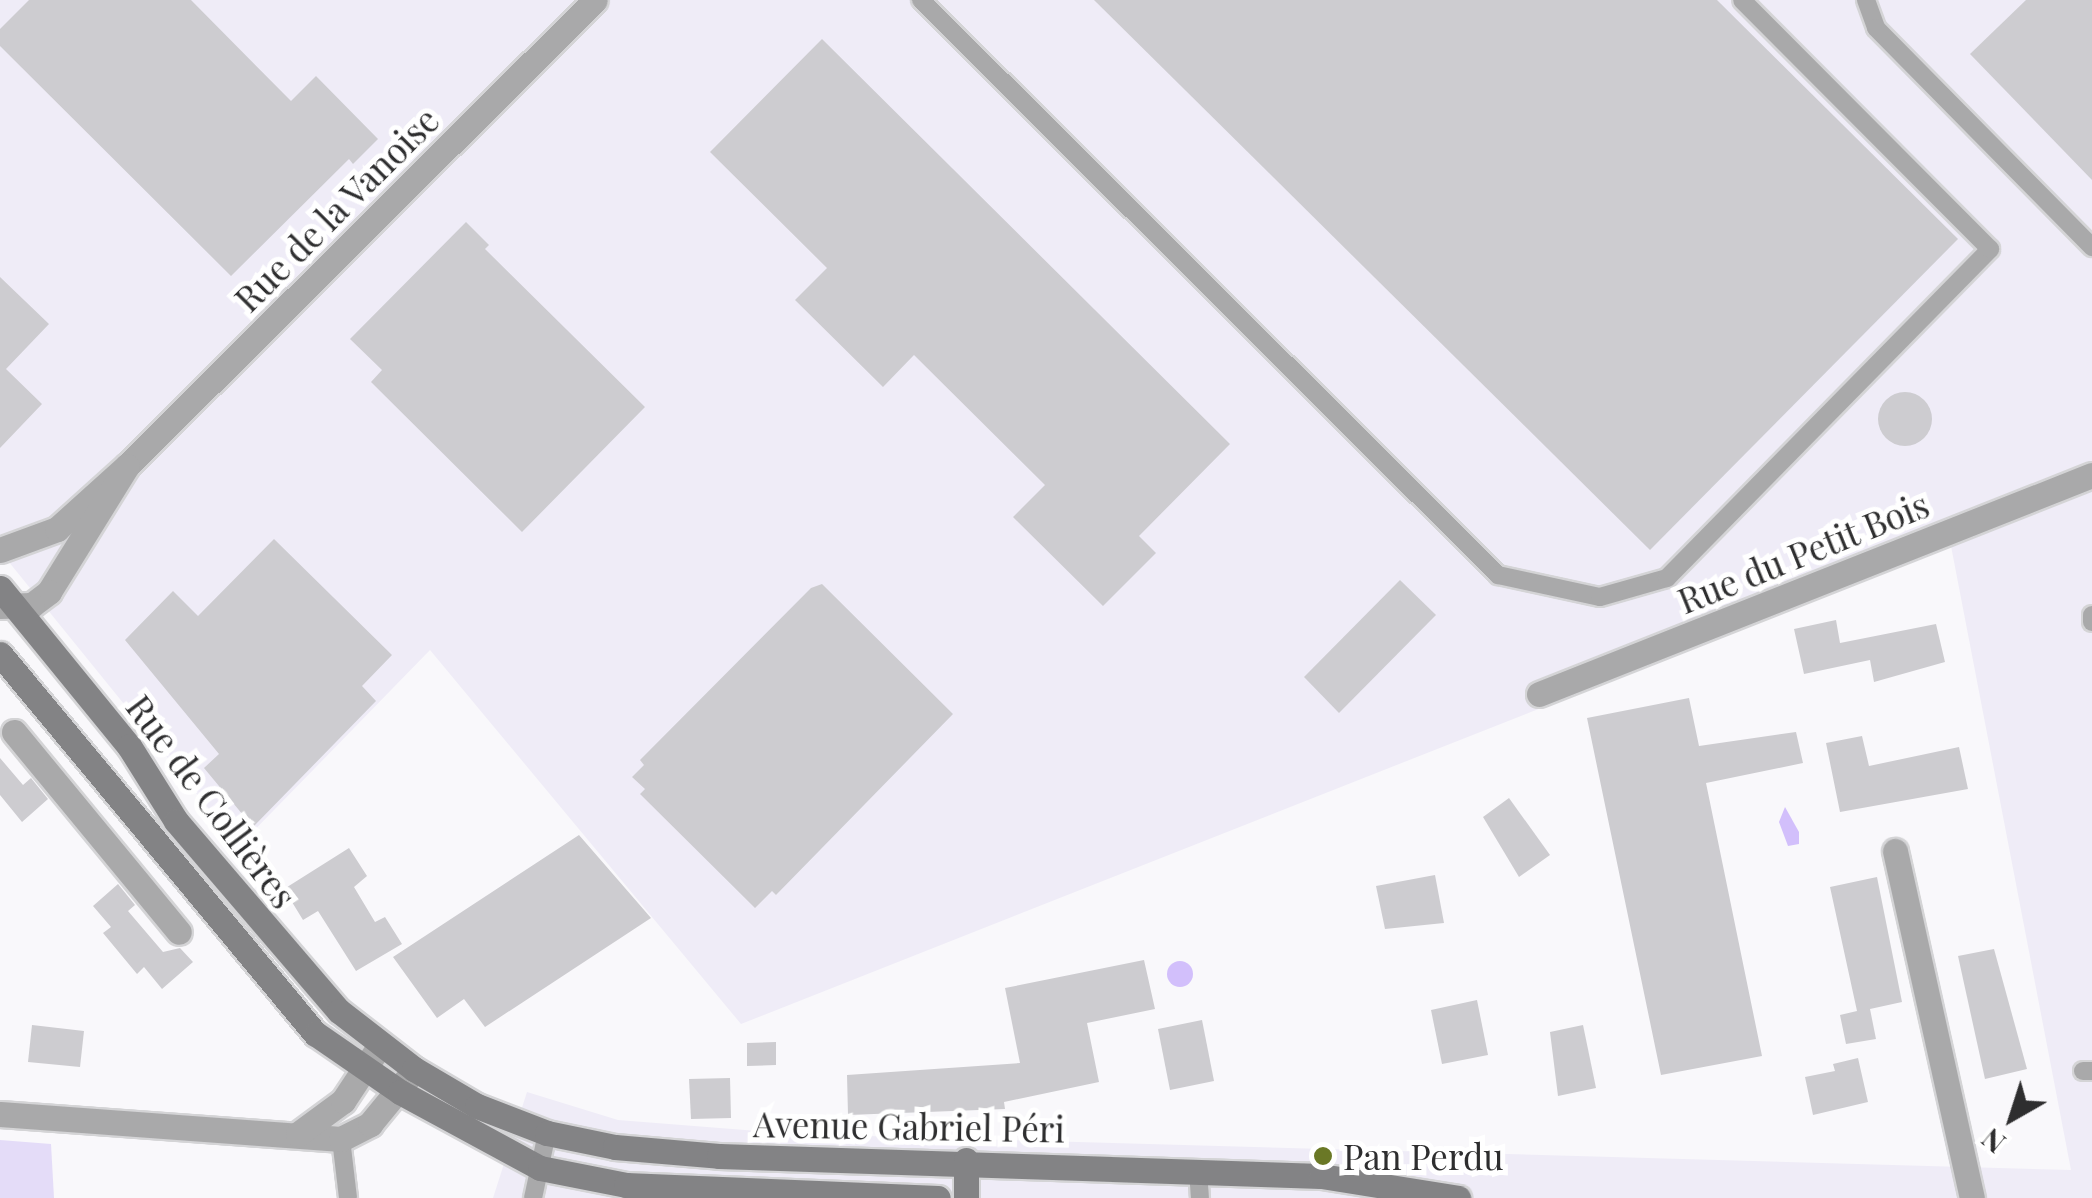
<!DOCTYPE html>
<meta charset="utf-8">
<style>
body{margin:0}
#map{position:relative;width:2092px;height:1198px;overflow:hidden;background:#f9f8fb;font-family:"Playfair Display",serif}
div>[style]{position:absolute}
.built>*{inset:0;background:#efecf7}
.green>*{inset:0;background:#e4dcf8}
.water>*{inset:0;background:#d2bffb}
.round{border-radius:50%}
.building>*{inset:0;background:#cdccd0}
.roads{filter:drop-shadow(2px 0 #d4d4d6) drop-shadow(-2px 0 #d4d4d6) drop-shadow(0 2px #d4d4d6) drop-shadow(0 -2px #d4d4d6)}
.service>*{height:18px;margin:-9px;padding:0 9px;transform-origin:9px;border-radius:9px;background:#a9a9aa}
.minor>*{height:25px;margin:-12.5px;padding:0 12.5px;transform-origin:12.5px;border-radius:12.5px;background:#a9a9aa}
.tertiary>*{height:25px;margin:-12.5px;padding:0 12.5px;transform-origin:12.5px;border-radius:12.5px;background:#a9a9aa}
.secondary>*{height:25px;margin:-12.5px;padding:0 12.5px;transform-origin:12.5px;border-radius:12.5px;background:#838385}
.dots>*{width:28px;height:28px;translate:-50% -50%;box-sizing:border-box;border:5px solid #fff;border-radius:50%}
span{translate:-50% -50%;white-space:nowrap;text-align:center;line-height:1.15;-webkit-text-stroke:10px #fff;paint-order:stroke}
.street-label{font-size:35px;color:#2e2e2f}
.poi-label{font-size:35px;color:#2e2e2f}
.left{translate:0 -50%;text-align:left}
.north{position:absolute;left:1962px;top:1068px;width:100px;height:100px;-webkit-text-stroke:8px #fff;paint-order:stroke;rotate:219deg;font-size:28px;font-weight:700;line-height:40px;text-align:center;color:#2e2e2f}
.north::after{content:'';display:block;margin:auto;width:35px;height:45px;background:#2e2e2f;clip-path:polygon(50% 0,100% 100%,50% 72%,0 100%)}
</style>
<div id="map">
<div class="built">
<i style="clip-path:polygon(0 0,2092px 0,2092px 1198px,493px 1198px,527px 1092px,618px 1120px,796px 1134px,2071px 1170px,1951px 546px,741px 1024px,430px 650px,239px 846px,0 551px)"></i>
</div>
<div class="green">
<i style="clip-path:polygon(0 1140px,51px 1144px,54px 1198px,0 1198px)"></i>
</div>
<div class="water">
<i style="clip-path:polygon(1785px 807px,1799px 832px,1799px 844px,1788px 846px,1779px 822px)"></i>
<i class="round" style="left:1167px;top:961px;width:26px;height:26px"></i>
</div>
<div class="building">
<i style="clip-path:polygon(29px 0,191px 0,291px 101px,316px 76px,378px 139px,353px 164px,349px 159px,231px 276px,0 46px,0 29px)"></i>
<i style="clip-path:polygon(1094px 0,1717px 0,1958px 239px,1650px 550px)"></i>
<i style="clip-path:polygon(2026px 0,2092px 0,2092px 180px,1970px 54px)"></i>
<i style="clip-path:polygon(822px 39px,1230px 444px,1139px 536px,1156px 553px,1103px 606px,1013px 517px,1045px 485px,914px 355px,883px 387px,795px 300px,827px 268px,710px 152px)"></i>
<i style="clip-path:polygon(466px 222px,489px 245px,485px 249px,645px 407px,522px 532px,371px 382px,382px 370px,350px 339px)"></i>
<i style="clip-path:polygon(0 277px,49px 324px,6px 369px,42px 404px,0 448px)"></i>
<i class="round" style="left:1878px;top:392px;width:54px;height:54px"></i>
<i style="clip-path:polygon(274px 539px,392px 655px,362px 686px,376px 701px,253px 827px,204px 768px,219px 754px,125px 640px,173px 591px,198px 616px)"></i>
<i style="clip-path:polygon(1400px 580px,1436px 615px,1339px 713px,1304px 677px)"></i>
<i style="clip-path:polygon(822px 584px,953px 714px,776px 895px,772px 891px,755px 908px,640px 794px,645px 789px,632px 777px,644px 765px,640px 760px,811px 588px)"></i>
<i style="clip-path:polygon(1836px 620px,1840px 643px,1936px 624px,1945px 662px,1874px 682px,1870px 660px,1804px 674px,1794px 629px)"></i>
<i style="clip-path:polygon(1689px 698px,1699px 746px,1796px 732px,1803px 763px,1706px 783px,1762px 1056px,1661px 1075px,1587px 718px)"></i>
<i style="clip-path:polygon(1862px 736px,1869px 766px,1959px 747px,1968px 789px,1840px 812px,1826px 743px)"></i>
<i style="clip-path:polygon(0 758px,23px 785px,31px 778px,48px 799px,22px 822px,0 795px)"></i>
<i style="clip-path:polygon(1509px 798px,1550px 855px,1519px 877px,1483px 817px)"></i>
<i style="clip-path:polygon(579px 835px,651px 918px,485px 1027px,464px 999px,437px 1018px,393px 957px)"></i>
<i style="clip-path:polygon(349px 848px,367px 876px,354px 887px,375px 922px,385px 917px,402px 944px,356px 971px,318px 911px,303px 920px,284px 889px)"></i>
<i style="clip-path:polygon(1435px 875px,1444px 923px,1385px 929px,1376px 886px)"></i>
<i style="clip-path:polygon(1877px 877px,1902px 1002px,1870px 1009px,1876px 1039px,1846px 1044px,1840px 1015px,1857px 1011px,1830px 887px)"></i>
<i style="clip-path:polygon(118px 884px,135px 905px,128px 911px,163px 952px,180px 948px,193px 962px,162px 989px,144px 967px,137px 974px,103px 933px,111px 927px,93px 906px)"></i>
<i style="clip-path:polygon(1994px 949px,2027px 1069px,1985px 1079px,1958px 956px)"></i>
<i style="clip-path:polygon(1144px 960px,1155px 1009px,1087px 1023px,1099px 1082px,1004px 1102px,1005px 1109px,848px 1115px,847px 1075px,1020px 1063px,1005px 988px)"></i>
<i style="clip-path:polygon(1477px 1000px,1488px 1055px,1442px 1064px,1431px 1010px)"></i>
<i style="clip-path:polygon(1202px 1020px,1214px 1081px,1170px 1090px,1158px 1029px)"></i>
<i style="clip-path:polygon(32px 1025px,84px 1031px,80px 1067px,28px 1062px)"></i>
<i style="clip-path:polygon(1583px 1025px,1596px 1088px,1558px 1096px,1550px 1032px)"></i>
<i style="clip-path:polygon(776px 1042px,776px 1065px,747px 1066px,747px 1043px)"></i>
<i style="clip-path:polygon(1858px 1058px,1868px 1102px,1813px 1115px,1805px 1077px,1835px 1071px,1833px 1064px)"></i>
<i style="clip-path:polygon(730px 1078px,731px 1118px,691px 1119px,689px 1079px)"></i>
</div>
<div class="roads">
<div class="service">
<i style="left:921px;top:0;width:815px;rotate:44.9deg"></i>
<i style="left:1498px;top:575px;width:104px;rotate:12.2deg"></i>
<i style="left:1600px;top:597px;width:70px;rotate:-15.8deg"></i>
<i style="left:1667px;top:578px;width:461px;rotate:-45.5deg"></i>
<i style="left:1990px;top:249px;width:351px;rotate:-134.9deg"></i>
<i style="left:1866px;top:0;width:30px;rotate:70deg"></i>
<i style="left:1876px;top:28px;width:308px;rotate:45.4deg"></i>
<i style="left:2092px;top:615px;width:7px;rotate:90deg"></i>
<i style="left:2083px;top:1071px;width:9px"></i>
<i style="left:341px;top:1139px;width:59px;rotate:83.2deg"></i>
<i style="left:1198px;top:1170px;width:28px;rotate:86deg"></i>
<i style="left:533px;top:1198px;width:66px;rotate:-77.8deg"></i>
</div>
<div class="minor">
<i style="left:127px;top:466px;width:660px;rotate:-44.88deg"></i>
<i style="left:0;top:550px;width:61px;rotate:-20.2deg"></i>
<i style="left:57px;top:529px;width:94px;rotate:-42deg"></i>
<i style="left:127px;top:466px;width:148px;rotate:121.8deg"></i>
<i style="left:49px;top:592px;width:21px;rotate:143deg"></i>
<i style="left:32px;top:605px;width:32px;rotate:178deg"></i>
<i style="left:1539px;top:694px;width:595px;rotate:-21.6deg"></i>
<i style="left:14px;top:732px;width:259px;rotate:50.5deg"></i>
<i style="left:1895px;top:851px;width:355px;rotate:77.5deg"></i>
</div>
<div class="tertiary">
<i style="left:0;top:1114px;width:342px;rotate:4.2deg"></i>
<i style="left:341px;top:1139px;width:33px;rotate:-27deg"></i>
<i style="left:370px;top:1124px;width:65px;rotate:-50.6deg"></i>
<i style="left:298px;top:1134px;width:56px;rotate:-36.3deg"></i>
<i style="left:343px;top:1101px;width:67px;rotate:-56.5deg"></i>
</div>
<div class="secondary">
<i style="left:0;top:588px;width:204px;rotate:50.8deg"></i>
<i style="left:129px;top:746px;width:89px;rotate:57.9deg"></i>
<i style="left:176px;top:821px;width:250px;rotate:49.4deg"></i>
<i style="left:339px;top:1011px;width:95px;rotate:37.7deg"></i>
<i style="left:414px;top:1069px;width:73px;rotate:30.4deg"></i>
<i style="left:477px;top:1106px;width:75px;rotate:21.1deg"></i>
<i style="left:547px;top:1133px;width:69px;rotate:11.6deg"></i>
<i style="left:615px;top:1147px;width:104px;rotate:4.9deg"></i>
<i style="left:719px;top:1156px;width:602px;rotate:1.9deg"></i>
<i style="left:1321px;top:1176px;width:139px;rotate:9.1deg"></i>
<i style="left:0;top:654px;width:494px;rotate:50.3deg"></i>
<i style="left:316px;top:1034px;width:102px;rotate:34.6deg"></i>
<i style="left:400px;top:1092px;width:159px;rotate:28.5deg"></i>
<i style="left:540px;top:1168px;width:88px;rotate:11.2deg"></i>
<i style="left:626px;top:1185px;width:312px;rotate:2.4deg"></i>
<i style="left:966px;top:1198px;width:38px;rotate:-90deg"></i>
</div>
</div>
<div class="dots">
<i style="left:1323px;top:1156px;background:#6a7826"></i>
</div>
<div class="street-label">
<span style="left:336px;top:209px;rotate:-45deg">Rue de la Vanoise</span>
<span style="left:1803px;top:552px;rotate:-22deg">Rue du Petit Bois</span>
<span style="left:212px;top:801px;rotate:53deg">Rue de Collières</span>
<span style="left:909px;top:1126px;rotate:1deg">Avenue Gabriel Péri</span>
</div>
<div class="poi-label">
<span class="left" style="left:1343px;top:1156px">Pan Perdu</span>
</div>
<div class="north">N</div>
</div>
